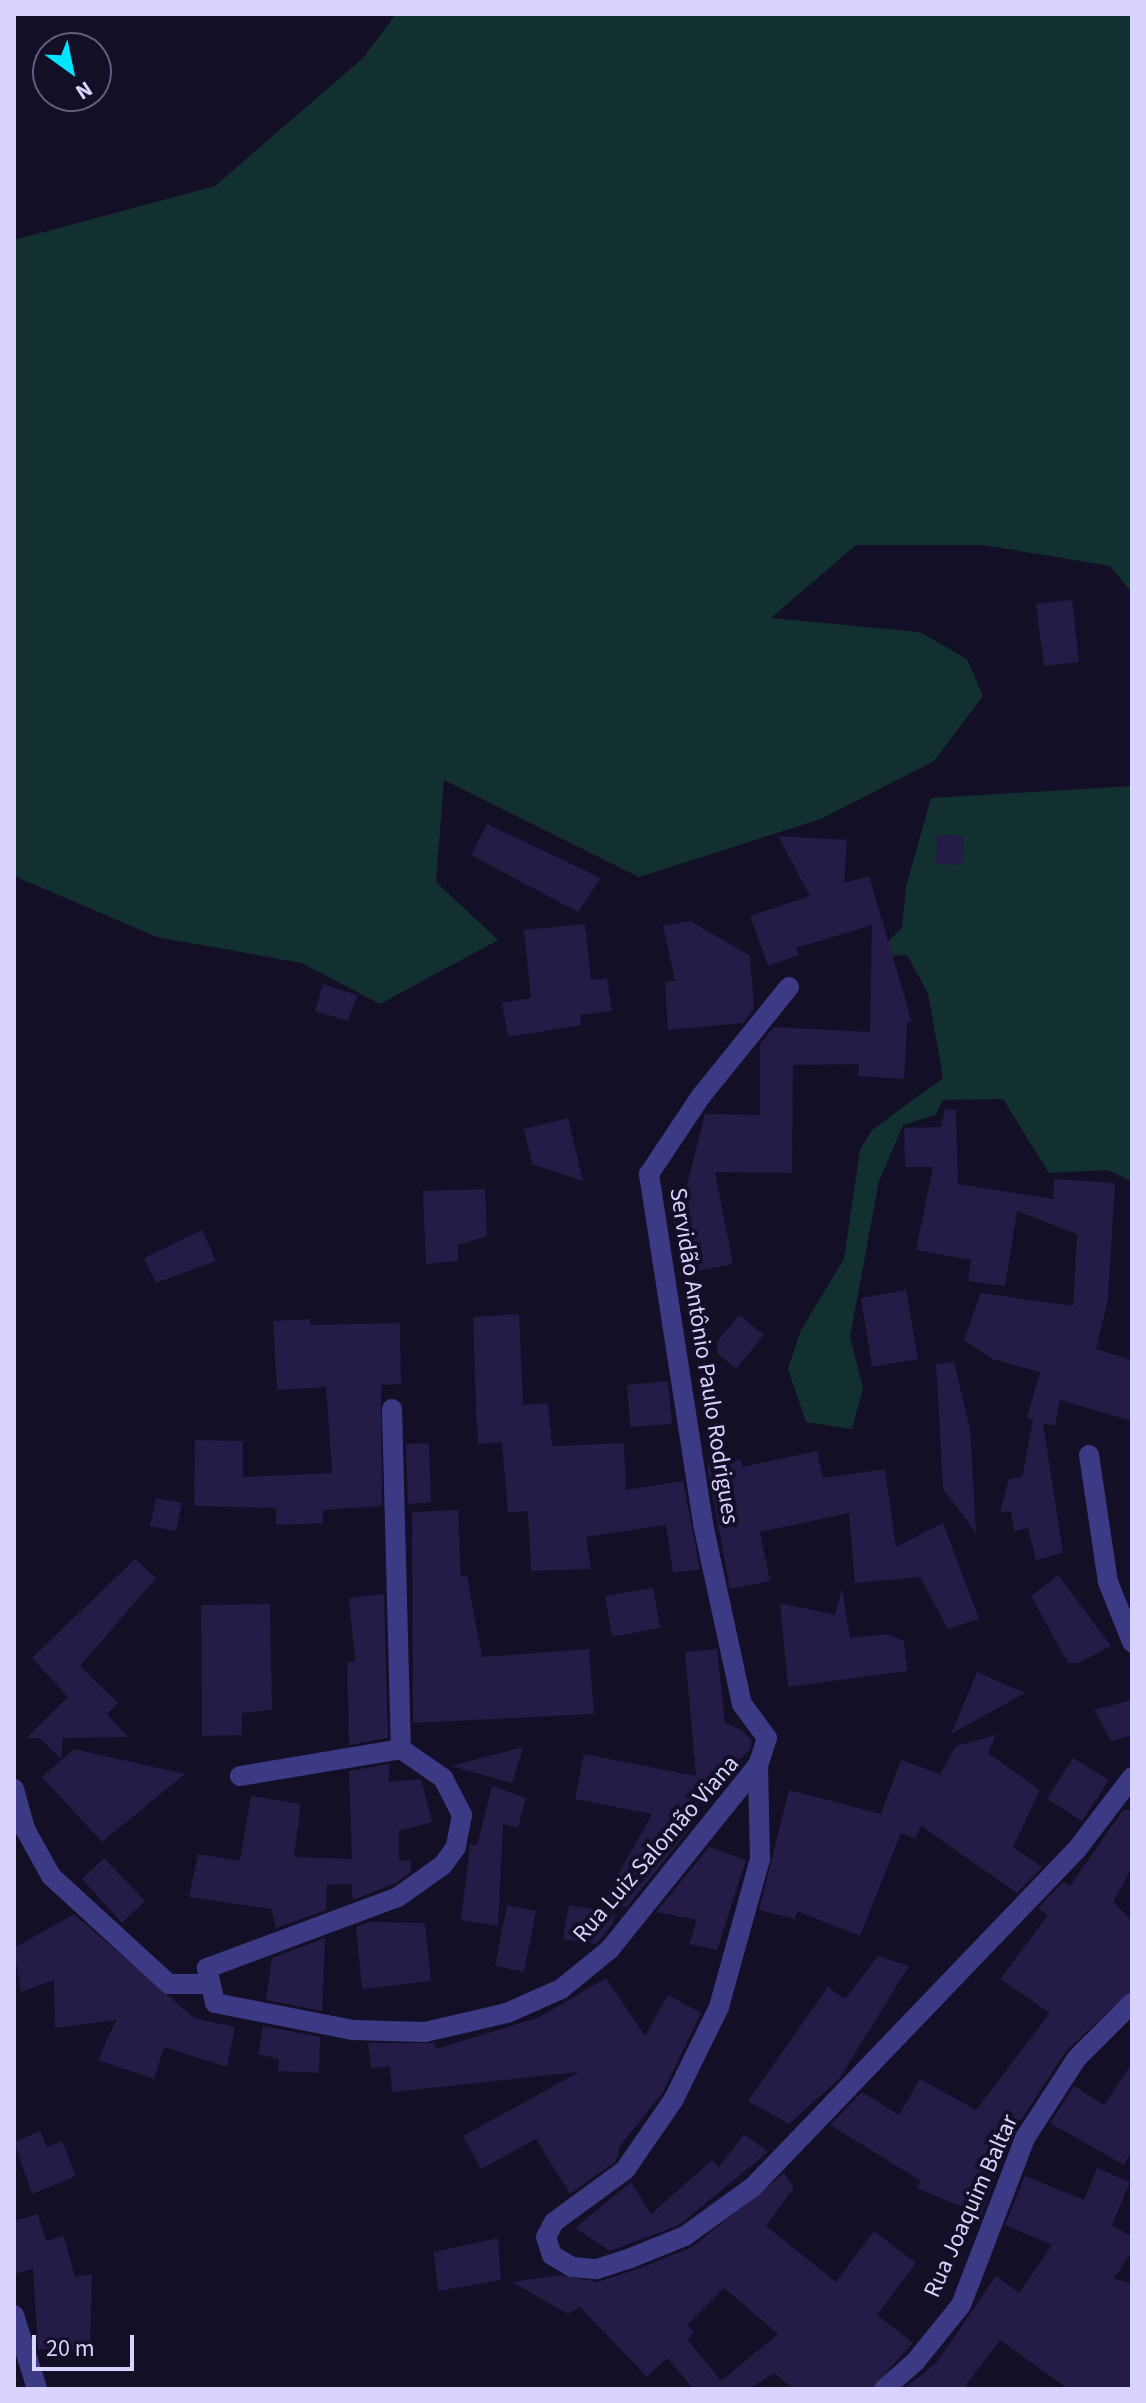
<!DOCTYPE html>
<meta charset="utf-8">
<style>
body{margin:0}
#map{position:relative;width:1146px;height:2403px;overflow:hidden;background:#130f26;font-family:"Source Sans 3",sans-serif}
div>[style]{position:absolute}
.green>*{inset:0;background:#12302f}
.building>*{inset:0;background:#241b47}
.minor>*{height:20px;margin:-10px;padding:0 10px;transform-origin:10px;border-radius:10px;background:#3d3a85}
span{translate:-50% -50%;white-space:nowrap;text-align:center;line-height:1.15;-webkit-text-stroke:8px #130f26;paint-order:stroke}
.street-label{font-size:24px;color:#d9d4ff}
.frame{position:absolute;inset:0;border:16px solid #d9d4ff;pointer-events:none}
.north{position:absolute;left:32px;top:32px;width:80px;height:80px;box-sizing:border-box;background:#130f26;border:2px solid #625e7d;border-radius:50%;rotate:147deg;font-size:22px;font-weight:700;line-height:32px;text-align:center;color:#d9d4ff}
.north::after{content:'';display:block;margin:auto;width:28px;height:36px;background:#00e5ff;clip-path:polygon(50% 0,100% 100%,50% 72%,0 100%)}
.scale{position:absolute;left:32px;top:2335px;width:102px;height:36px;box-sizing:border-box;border:4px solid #d9d4ff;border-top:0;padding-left:10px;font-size:24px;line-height:28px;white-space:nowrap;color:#d9d4ff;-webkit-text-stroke:6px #130f26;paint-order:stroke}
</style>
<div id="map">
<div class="green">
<i style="clip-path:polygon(396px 14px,1132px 14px,1132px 593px,1110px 566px,983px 545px,856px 545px,771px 618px,920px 632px,967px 659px,983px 696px,934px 761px,821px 819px,639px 877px,444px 780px,436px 882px,498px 940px,380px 1004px,302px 963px,157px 937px,14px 876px,14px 240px,215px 186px,363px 58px)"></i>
<i style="clip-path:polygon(1132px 786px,1132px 1182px,1108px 1170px,1049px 1173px,1003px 1099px,943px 1100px,935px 1115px,903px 1125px,879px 1181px,850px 1337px,863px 1388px,852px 1429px,806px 1422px,788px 1369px,801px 1330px,844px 1259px,860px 1150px,872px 1130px,943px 1078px,928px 993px,907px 955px,872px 957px,902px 928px,906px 887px,931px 798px)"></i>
</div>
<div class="building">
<i style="clip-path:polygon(1072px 600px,1079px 662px,1044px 666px,1036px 604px)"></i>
<i style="clip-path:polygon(487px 824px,601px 878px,578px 912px,471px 855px)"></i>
<i style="clip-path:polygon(937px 835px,964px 836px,962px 865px,936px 864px)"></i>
<i style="clip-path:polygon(778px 836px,847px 840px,844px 883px,869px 876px,912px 1022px,907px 1022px,904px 1079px,858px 1076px,859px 1064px,793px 1065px,792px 1173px,715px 1172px,733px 1264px,683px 1274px,669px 1200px,684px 1197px,705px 1114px,760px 1115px,760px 1044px,774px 1027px,870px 1032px,872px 925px,796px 948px,799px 955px,768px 966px,750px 916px,810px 896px)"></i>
<i style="clip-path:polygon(690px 921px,750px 956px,754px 1009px,743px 1023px,668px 1030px,665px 982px,675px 981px,663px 926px)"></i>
<i style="clip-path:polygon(585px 924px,591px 980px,607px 978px,612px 1011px,580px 1015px,581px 1025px,508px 1037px,502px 1003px,531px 998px,524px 930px)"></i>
<i style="clip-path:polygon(323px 984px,357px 995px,348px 1021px,315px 1011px)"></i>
<i style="clip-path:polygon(945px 1109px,956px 1110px,958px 1184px,1053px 1199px,1054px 1179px,1115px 1183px,1108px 1299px,1096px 1349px,1132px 1360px,1132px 1421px,1060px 1400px,1055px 1426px,1043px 1423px,1063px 1553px,1036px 1560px,1028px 1528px,1014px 1531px,1011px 1511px,1000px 1512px,1009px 1479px,1022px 1477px,1033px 1420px,1027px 1418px,1040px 1372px,992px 1359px,964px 1340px,981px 1293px,1073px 1306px,1077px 1234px,1017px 1211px,1005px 1286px,968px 1281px,971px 1260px,916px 1250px,933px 1167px,905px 1167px,904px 1128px,941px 1127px)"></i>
<i style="clip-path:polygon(568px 1118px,583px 1181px,532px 1164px,524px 1129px)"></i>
<i style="clip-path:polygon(485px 1189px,487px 1236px,458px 1245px,458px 1261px,426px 1264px,423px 1191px)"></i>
<i style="clip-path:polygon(202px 1230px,216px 1261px,156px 1283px,144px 1258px)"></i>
<i style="clip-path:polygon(906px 1290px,918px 1359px,872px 1367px,861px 1298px)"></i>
<i style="clip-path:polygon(519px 1314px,523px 1405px,548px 1403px,552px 1446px,624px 1443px,626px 1490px,683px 1481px,700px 1569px,673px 1573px,666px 1525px,586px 1537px,591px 1569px,531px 1571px,528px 1511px,508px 1513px,502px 1442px,478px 1444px,476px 1409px,473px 1317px)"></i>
<i style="clip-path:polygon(739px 1315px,764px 1335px,736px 1369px,717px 1353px,717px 1342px)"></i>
<i style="clip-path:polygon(310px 1319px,310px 1325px,400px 1323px,401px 1384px,381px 1385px,382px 1506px,323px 1510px,323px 1523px,276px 1525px,276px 1508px,194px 1506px,195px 1440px,243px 1441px,243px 1477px,332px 1473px,326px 1387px,277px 1390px,273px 1321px)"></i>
<i style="clip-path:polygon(954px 1362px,970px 1429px,976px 1533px,943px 1489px,936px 1364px)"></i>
<i style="clip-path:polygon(668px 1381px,672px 1424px,630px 1427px,627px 1385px)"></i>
<i style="clip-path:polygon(429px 1443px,431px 1502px,408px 1504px,406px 1444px)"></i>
<i style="clip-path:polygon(817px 1451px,823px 1478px,885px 1469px,896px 1547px,943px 1523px,979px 1619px,948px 1629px,920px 1577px,855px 1583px,849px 1513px,760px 1532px,770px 1581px,730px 1589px,707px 1465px,741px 1460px,742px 1467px)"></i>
<i style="clip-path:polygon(156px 1498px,182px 1503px,176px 1531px,150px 1526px)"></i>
<i style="clip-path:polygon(458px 1510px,461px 1577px,467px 1576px,482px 1657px,589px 1649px,594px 1714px,413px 1723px,412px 1512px)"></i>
<i style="clip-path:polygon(135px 1559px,156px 1578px,80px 1666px,118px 1703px,107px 1714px,128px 1737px,63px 1738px,61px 1759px,40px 1738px,26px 1738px,68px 1697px,32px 1658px)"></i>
<i style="clip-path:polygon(1058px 1575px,1111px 1646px,1079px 1663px,1068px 1663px,1031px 1596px)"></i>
<i style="clip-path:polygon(653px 1588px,660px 1628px,612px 1637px,605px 1596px)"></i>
<i style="clip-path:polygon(842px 1588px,850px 1638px,887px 1634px,904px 1641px,907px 1671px,788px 1687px,780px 1603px,835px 1615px)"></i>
<i style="clip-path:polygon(384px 1594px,388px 1738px,349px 1745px,347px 1662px,355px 1661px,349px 1598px)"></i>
<i style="clip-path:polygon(270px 1604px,272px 1710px,242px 1713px,242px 1735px,202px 1736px,201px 1605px)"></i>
<i style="clip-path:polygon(717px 1649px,725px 1723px,742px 1730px,752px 1741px,750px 1749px,702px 1797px,688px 1831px,627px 1907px,602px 1903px,652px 1814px,575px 1799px,584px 1754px,696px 1776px,685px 1652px)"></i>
<i style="clip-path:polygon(977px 1672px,1025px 1693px,951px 1734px)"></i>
<i style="clip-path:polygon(1132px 1700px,1132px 1735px,1111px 1741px,1094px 1710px)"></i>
<i style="clip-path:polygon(996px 1735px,988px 1753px,1040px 1790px,1013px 1847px,1042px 1867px,1017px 1893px,921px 1826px,915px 1839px,901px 1833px,860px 1936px,797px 1911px,795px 1919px,759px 1910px,789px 1790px,881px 1814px,901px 1760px,940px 1774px,956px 1746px)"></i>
<i style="clip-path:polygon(523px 1747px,512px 1783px,451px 1766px)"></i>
<i style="clip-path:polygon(74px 1749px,185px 1774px,102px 1842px,42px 1777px)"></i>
<i style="clip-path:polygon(1073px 1758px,1109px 1780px,1082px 1821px,1047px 1799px)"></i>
<i style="clip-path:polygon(389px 1764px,389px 1782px,421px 1779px,432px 1822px,399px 1831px,399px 1860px,411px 1861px,411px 1872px,396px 1883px,353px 1900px,351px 1884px,327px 1885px,326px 1910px,276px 1928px,271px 1909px,189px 1897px,198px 1854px,240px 1861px,251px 1796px,301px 1804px,294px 1857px,352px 1859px,349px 1771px)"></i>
<i style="clip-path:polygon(492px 1786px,526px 1798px,518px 1828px,503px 1824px,498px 1926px,461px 1920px,470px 1845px,477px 1845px)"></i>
<i style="clip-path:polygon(1123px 1810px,1132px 1810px,1132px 1868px,1113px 1902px,1132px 1921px,1132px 1990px,1066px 2051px,1014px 2131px,981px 2215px,917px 2188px,921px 2181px,830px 2125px,862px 2092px,899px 2115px,920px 2079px,976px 2110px,1050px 2013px,1000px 1979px,1048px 1915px,1038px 1908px,1063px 1882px,1070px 1886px)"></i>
<i style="clip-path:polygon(709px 1847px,746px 1860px,717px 1950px,689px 1944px,697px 1920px,656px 1912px)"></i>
<i style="clip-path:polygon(104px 1858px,145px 1901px,122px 1923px,82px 1879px)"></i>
<i style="clip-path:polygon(507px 1905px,536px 1911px,524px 1972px,495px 1966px)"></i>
<i style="clip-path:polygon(569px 1905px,616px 1913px,612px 1925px,596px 1944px,563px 1939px)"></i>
<i style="clip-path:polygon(74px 1914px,194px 2018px,235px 2027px,227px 2067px,164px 2047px,154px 2079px,98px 2060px,116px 2020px,55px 2028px,54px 1980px,21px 1992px,14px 1948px)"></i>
<i style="clip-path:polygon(369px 1922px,425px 1923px,431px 1981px,362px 1989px,356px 1927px)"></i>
<i style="clip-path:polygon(325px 1938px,322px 2011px,266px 2000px,272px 1958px)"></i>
<i style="clip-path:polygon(878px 1956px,909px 1966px,839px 2079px,789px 2124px,748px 2101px,828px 1987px,845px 1999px)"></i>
<i style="clip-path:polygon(606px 1978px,645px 2036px,668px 1995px,701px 2013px,663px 2092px,620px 2146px,616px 2161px,570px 2194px,536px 2139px,481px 2169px,463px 2136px,579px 2072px,392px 2092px,390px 2066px,371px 2068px,368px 2043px,435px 2043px,436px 2049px,540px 2017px)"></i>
<i style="clip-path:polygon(263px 2026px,320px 2037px,319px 2073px,278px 2071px,279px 2059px,258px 2054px)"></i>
<i style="clip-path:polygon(1132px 2063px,1132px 2150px,1124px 2165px,1050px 2123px,1074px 2086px,1104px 2105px)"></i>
<i style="clip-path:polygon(40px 2131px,47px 2147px,62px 2141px,76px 2176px,32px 2194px,14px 2142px)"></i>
<i style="clip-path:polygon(744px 2134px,768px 2152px,679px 2225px,610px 2251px,575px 2228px,631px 2182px,651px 2214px,712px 2160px,719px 2167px)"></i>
<i style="clip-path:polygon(1097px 2168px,1130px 2182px,1112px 2225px,1132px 2237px,1132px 2251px,1114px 2279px,1132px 2283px,1132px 2389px,1068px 2389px,1000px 2340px,966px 2385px,971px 2389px,904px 2389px,937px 2362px,996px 2276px,1019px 2293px,1052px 2245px,1005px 2225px,1025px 2176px,1084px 2200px)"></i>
<i style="clip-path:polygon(evenodd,784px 2173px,794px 2187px,766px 2226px,836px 2282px,874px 2231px,916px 2263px,877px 2315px,913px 2343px,871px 2389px,794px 2389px,774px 2373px,749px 2389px,694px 2389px,667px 2358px,647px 2377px,580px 2307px,568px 2314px,512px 2282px,560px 2275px,597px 2282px,638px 2269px,692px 2247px,784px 2173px,724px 2288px,778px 2334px,721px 2381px,687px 2339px,694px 2333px,687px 2325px,724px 2288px)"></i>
<i style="clip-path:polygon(38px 2214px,46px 2241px,64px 2236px,75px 2277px,92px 2274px,90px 2350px,38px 2349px,33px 2269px,14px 2274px,14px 2221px)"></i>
<i style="clip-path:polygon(498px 2238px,501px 2280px,438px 2291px,434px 2252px)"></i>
</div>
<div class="minor">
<i style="left:789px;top:987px;width:140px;rotate:128.9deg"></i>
<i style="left:701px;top:1096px;width:94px;rotate:123.7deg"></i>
<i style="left:649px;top:1174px;width:354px;rotate:81.2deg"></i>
<i style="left:703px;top:1524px;width:184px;rotate:77.8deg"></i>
<i style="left:742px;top:1704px;width:42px;rotate:53.7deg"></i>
<i style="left:767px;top:1738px;width:28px;rotate:108deg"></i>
<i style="left:758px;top:1765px;width:94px;rotate:88.8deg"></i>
<i style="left:760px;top:1859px;width:154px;rotate:105.5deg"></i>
<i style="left:719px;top:2007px;width:102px;rotate:116.1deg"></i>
<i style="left:674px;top:2099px;width:86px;rotate:124.6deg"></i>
<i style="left:625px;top:2170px;width:88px;rotate:143.8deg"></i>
<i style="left:554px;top:2222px;width:17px;rotate:118deg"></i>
<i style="left:546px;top:2237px;width:19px;rotate:72deg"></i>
<i style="left:552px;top:2255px;width:23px;rotate:31deg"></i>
<i style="left:572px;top:2267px;width:25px;rotate:5deg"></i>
<i style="left:597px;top:2269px;width:38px;rotate:-18deg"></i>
<i style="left:633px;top:2257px;width:56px;rotate:-22deg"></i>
<i style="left:685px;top:2236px;width:85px;rotate:-35.9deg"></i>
<i style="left:754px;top:2186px;width:468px;rotate:-46.2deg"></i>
<i style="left:1078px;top:1848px;width:89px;rotate:-52.7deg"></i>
<i style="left:392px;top:1409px;width:340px;rotate:88.5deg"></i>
<i style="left:1089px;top:1455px;width:128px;rotate:81.5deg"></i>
<i style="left:1108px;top:1582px;width:65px;rotate:68.2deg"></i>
<i style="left:240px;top:1776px;width:163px;rotate:-9.5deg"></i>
<i style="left:401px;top:1749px;width:51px;rotate:34.6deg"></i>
<i style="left:443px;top:1778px;width:42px;rotate:62.8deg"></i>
<i style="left:462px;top:1815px;width:33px;rotate:101deg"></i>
<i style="left:456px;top:1847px;width:22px;rotate:126deg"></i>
<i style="left:443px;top:1865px;width:55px;rotate:144.6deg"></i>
<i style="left:398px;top:1897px;width:204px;rotate:159.6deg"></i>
<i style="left:207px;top:1968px;width:36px;rotate:77deg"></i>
<i style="left:215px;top:2003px;width:141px;rotate:11.1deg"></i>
<i style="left:353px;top:2030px;width:72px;rotate:1.6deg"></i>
<i style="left:425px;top:2032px;width:84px;rotate:-13deg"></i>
<i style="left:507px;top:2013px;width:59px;rotate:-24deg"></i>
<i style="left:561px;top:1989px;width:63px;rotate:-39.2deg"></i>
<i style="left:610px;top:1949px;width:236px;rotate:-51.2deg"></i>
<i style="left:14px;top:1789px;width:41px;rotate:74.6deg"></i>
<i style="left:25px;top:1829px;width:54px;rotate:61deg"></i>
<i style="left:51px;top:1876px;width:160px;rotate:42.5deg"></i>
<i style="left:169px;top:1984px;width:38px"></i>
<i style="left:14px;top:2315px;width:77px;rotate:72.7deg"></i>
<i style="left:884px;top:2389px;width:41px;rotate:-41.1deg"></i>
<i style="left:915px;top:2362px;width:73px;rotate:-51.1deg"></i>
<i style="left:961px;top:2305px;width:179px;rotate:-69deg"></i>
<i style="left:1025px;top:2138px;width:95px;rotate:-57deg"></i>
<i style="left:1077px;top:2058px;width:78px;rotate:-45deg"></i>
</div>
<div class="street-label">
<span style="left:704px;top:1356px;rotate:81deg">Servidão Antônio Paulo Rodrigues</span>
<span style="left:656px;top:1849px;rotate:-49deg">Rua Luiz Salomão Viana</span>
<span style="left:971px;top:2206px;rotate:-66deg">Rua Joaquim Baltar</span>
</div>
<div class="frame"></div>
<div class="north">N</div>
<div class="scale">20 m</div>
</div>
